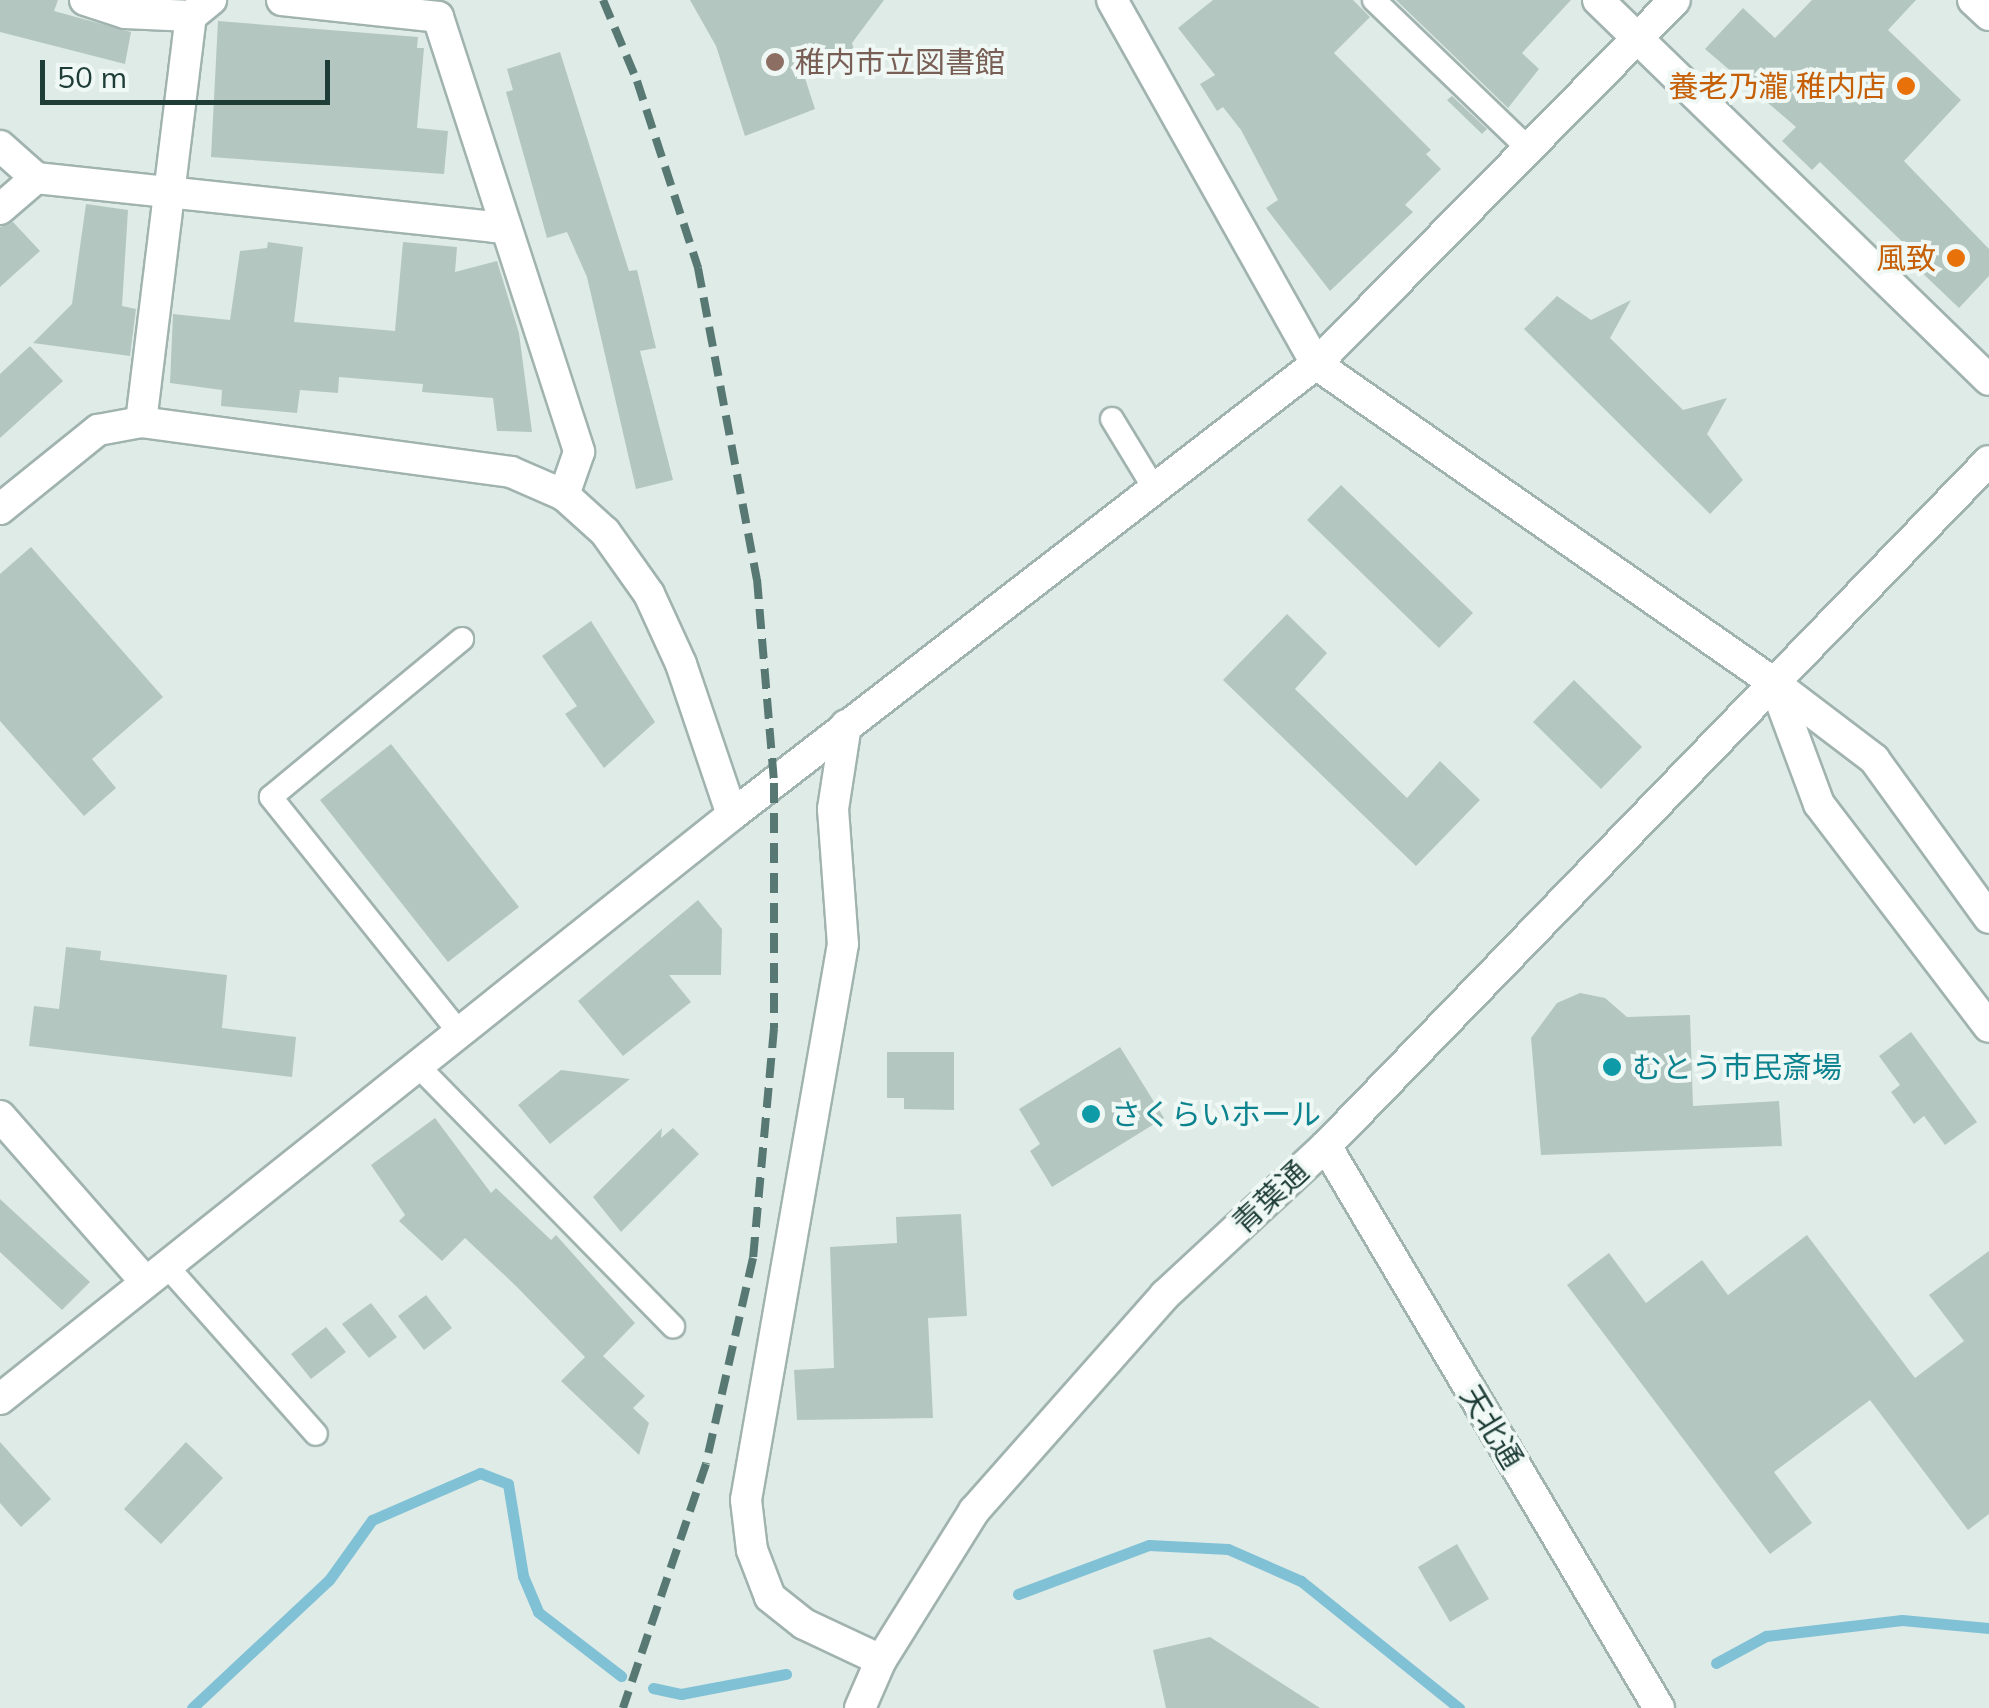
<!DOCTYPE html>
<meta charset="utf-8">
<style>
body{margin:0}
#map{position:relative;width:1989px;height:1708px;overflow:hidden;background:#dfebe7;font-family:Mulish,"Noto Sans JP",sans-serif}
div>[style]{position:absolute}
.stream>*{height:11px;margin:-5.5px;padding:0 5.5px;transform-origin:5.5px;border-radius:5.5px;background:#81c1d6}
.building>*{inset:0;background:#b4c6c0}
.roads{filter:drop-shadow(2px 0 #a1b3af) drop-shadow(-2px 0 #a1b3af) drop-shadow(0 2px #a1b3af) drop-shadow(0 -2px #a1b3af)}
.lane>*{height:22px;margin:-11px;padding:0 11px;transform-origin:11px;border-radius:11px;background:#fff}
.street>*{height:30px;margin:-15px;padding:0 15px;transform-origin:15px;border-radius:15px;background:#fff}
.secondary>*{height:30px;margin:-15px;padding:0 15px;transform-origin:15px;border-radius:15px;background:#fff}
.rail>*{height:8px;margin-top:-4px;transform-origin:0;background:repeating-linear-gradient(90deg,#587973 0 20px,transparent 0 30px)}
.dots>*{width:28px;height:28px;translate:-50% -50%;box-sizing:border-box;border:5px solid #eff8f4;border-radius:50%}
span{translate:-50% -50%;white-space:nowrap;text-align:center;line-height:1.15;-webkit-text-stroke:8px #eff8f4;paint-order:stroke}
.education-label{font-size:30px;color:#785e54}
.left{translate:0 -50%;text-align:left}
.food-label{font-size:30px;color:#c56008}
.right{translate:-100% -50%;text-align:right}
.culture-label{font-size:30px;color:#0d838f}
.street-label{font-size:30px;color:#1e3d37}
.scale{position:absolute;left:40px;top:60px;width:290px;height:45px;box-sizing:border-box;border:5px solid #1e3d37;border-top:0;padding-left:12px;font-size:30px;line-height:35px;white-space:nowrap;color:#1e3d37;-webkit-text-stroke:8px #eff8f4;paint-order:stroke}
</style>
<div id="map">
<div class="stream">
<i style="left:1018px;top:1594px;width:140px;rotate:-20.5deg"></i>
<i style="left:1149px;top:1545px;width:79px;rotate:2.9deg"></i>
<i style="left:1228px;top:1549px;width:80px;rotate:23.7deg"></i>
<i style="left:1301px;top:1581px;width:203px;rotate:38.8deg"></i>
<i style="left:1716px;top:1663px;width:57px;rotate:-28.4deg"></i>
<i style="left:1766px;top:1636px;width:137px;rotate:-6.7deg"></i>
<i style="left:1902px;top:1620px;width:87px;rotate:5.3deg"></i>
<i style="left:653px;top:1688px;width:29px;rotate:12deg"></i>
<i style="left:681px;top:1694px;width:107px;rotate:-10.8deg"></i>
<i style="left:192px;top:1708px;width:187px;rotate:-43.1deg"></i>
<i style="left:329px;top:1580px;width:74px;rotate:-54.4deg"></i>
<i style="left:372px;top:1520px;width:118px;rotate:-23.5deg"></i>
<i style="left:480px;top:1473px;width:30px;rotate:21deg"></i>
<i style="left:508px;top:1484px;width:93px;rotate:80.7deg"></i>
<i style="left:523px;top:1576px;width:39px;rotate:67deg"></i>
<i style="left:538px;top:1612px;width:105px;rotate:37.6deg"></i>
</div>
<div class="building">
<i style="clip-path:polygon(0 0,58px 0,54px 11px,131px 32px,125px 64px,0 32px)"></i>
<i style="clip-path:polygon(690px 0,884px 0,852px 43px,855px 53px,803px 72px,815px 109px,745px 136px,716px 46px)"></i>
<i style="clip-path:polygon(1213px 0,1353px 0,1370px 17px,1334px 53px,1431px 150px,1426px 154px,1441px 169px,1405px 205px,1413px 212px,1330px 291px,1266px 208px,1278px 200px,1241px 130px,1223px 107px,1217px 111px,1200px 84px,1215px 75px,1178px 28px)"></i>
<i style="clip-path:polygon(1396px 0,1571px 0,1522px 53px,1539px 69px,1508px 108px)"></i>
<i style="clip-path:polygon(1812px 0,1916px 0,1888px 30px,1961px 100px,1904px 161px,1989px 249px,1989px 276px,1959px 308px,1915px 266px,1921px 260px,1820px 162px,1812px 170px,1782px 141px,1796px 127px,1705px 49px,1743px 8px,1775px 38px)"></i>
<i style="clip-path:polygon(218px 21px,418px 37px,417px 48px,424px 48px,417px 128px,448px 131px,444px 174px,211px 157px)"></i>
<i style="clip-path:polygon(560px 52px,629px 271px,637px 270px,656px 348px,640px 351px,673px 480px,636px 489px,587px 277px,567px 232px,547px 238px,506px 92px,513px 90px,507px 69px)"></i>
<i style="clip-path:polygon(1452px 96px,1487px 129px,1482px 134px,1447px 100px)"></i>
<i style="clip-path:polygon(86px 204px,128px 210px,122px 306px,136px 309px,130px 356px,33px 343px,72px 304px)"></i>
<i style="clip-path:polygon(13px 222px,40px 251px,0 287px,0 227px)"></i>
<i style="clip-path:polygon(268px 242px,303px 247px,294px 322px,395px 331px,403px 242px,457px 247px,455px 272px,497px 261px,519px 333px,532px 432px,497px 431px,493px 398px,422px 392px,423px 384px,339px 377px,338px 393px,300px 390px,297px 413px,221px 406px,222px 390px,170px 383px,173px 314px,230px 320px,240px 251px,267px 248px)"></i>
<i style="clip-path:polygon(1557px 296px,1591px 320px,1631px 300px,1610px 338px,1683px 410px,1727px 398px,1707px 434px,1743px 480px,1710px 514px,1524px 329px)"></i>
<i style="clip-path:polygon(30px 346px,63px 381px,0 438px,0 374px)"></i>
<i style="clip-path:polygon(1341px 485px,1473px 613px,1439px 648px,1307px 520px)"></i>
<i style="clip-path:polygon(31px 547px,163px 697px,92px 759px,116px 788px,84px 816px,0 721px,0 574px)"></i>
<i style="clip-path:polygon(1287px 614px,1327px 653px,1295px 689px,1407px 798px,1440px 761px,1480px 800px,1416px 866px,1223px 680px)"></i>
<i style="clip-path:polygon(591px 621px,655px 722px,604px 768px,565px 714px,577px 706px,542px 656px)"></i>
<i style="clip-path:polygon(1574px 680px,1642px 747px,1601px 789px,1533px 722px)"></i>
<i style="clip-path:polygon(391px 744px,519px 907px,448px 962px,320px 800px)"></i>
<i style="clip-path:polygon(698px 900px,722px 929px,721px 975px,669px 975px,691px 1002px,623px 1056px,578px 1001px)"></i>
<i style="clip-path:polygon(66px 947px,101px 951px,100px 960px,227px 975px,222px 1028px,296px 1037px,292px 1077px,29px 1046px,34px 1006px,59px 1009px)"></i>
<i style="clip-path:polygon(1580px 993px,1605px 998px,1627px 1017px,1690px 1015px,1693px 1106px,1779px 1101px,1782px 1146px,1541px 1155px,1531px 1038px,1557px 1003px)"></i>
<i style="clip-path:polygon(1911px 1032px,1977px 1122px,1945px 1145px,1924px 1116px,1914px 1124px,1891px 1092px,1900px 1085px,1879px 1056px)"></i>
<i style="clip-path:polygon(1120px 1047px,1164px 1118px,1052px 1187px,1030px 1151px,1040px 1144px,1019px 1109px)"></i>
<i style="clip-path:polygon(887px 1052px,954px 1052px,954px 1110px,904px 1109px,904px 1098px,887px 1098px)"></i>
<i style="clip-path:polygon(561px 1070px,630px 1079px,550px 1144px,518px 1105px)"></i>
<i style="clip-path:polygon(435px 1118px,491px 1193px,496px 1188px,551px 1240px,556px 1235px,635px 1323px,603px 1356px,645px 1396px,633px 1408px,649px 1423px,639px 1455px,561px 1381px,585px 1357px,516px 1286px,465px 1238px,442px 1261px,399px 1221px,405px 1215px,371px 1165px)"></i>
<i style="clip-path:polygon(662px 1128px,661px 1138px,673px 1128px,699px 1154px,621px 1232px,593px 1197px)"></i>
<i style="clip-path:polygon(0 1199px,90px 1282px,62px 1310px,0 1252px)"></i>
<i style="clip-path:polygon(961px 1214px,967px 1316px,928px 1318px,933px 1418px,797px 1420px,794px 1370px,834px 1368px,830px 1247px,897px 1243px,896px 1217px)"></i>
<i style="clip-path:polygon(1807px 1235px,1915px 1378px,1964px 1341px,1929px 1295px,1989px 1251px,1989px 1514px,1968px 1530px,1870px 1400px,1774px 1472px,1812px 1523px,1770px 1554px,1567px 1285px,1609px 1253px,1646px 1303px,1702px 1260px,1728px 1295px)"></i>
<i style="clip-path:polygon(426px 1295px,452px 1328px,424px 1350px,398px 1316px)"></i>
<i style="clip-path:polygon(371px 1303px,397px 1337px,369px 1358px,342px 1324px)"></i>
<i style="clip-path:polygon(326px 1327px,346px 1352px,311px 1379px,291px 1354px)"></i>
<i style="clip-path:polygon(0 1442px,51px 1499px,21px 1527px,0 1503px)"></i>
<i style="clip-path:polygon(186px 1442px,223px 1478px,161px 1544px,124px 1509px)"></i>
<i style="clip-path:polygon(1457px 1544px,1489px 1599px,1450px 1622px,1418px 1567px)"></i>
<i style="clip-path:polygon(1210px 1637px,1320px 1708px,1166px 1708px,1153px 1650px)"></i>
</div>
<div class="roads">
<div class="lane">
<i style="left:1374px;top:0;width:215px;rotate:43.9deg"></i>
<i style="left:1112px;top:419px;width:81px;rotate:58.7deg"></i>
<i style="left:459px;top:1032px;width:301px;rotate:-128.7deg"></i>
<i style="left:271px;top:797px;width:248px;rotate:-39.6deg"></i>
<i style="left:417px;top:1065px;width:366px;rotate:45.6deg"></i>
<i style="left:165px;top:1264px;width:227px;rotate:48.4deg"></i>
</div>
<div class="street">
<i style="left:85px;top:0;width:42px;rotate:18deg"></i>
<i style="left:125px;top:13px;width:66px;rotate:2.6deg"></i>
<i style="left:191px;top:16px;width:26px;rotate:-39deg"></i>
<i style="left:282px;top:0;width:157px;rotate:6.2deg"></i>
<i style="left:438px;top:17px;width:457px;rotate:72deg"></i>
<i style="left:579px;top:452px;width:46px;rotate:109.2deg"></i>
<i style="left:1112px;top:0;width:417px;rotate:60.7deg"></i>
<i style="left:1316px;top:364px;width:558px;rotate:34.86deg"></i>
<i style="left:1598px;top:0;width:545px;rotate:44.18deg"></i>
<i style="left:0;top:146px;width:48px;rotate:41.6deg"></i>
<i style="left:36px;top:178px;width:473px;rotate:6.1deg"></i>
<i style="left:0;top:209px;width:48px;rotate:-40.7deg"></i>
<i style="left:141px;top:422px;width:409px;rotate:-83deg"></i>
<i style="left:0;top:509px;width:126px;rotate:-38.9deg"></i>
<i style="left:98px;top:430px;width:44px;rotate:-10.5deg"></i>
<i style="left:141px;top:422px;width:373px;rotate:7.7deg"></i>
<i style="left:511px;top:472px;width:58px;rotate:23.5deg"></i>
<i style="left:564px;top:495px;width:55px;rotate:42.1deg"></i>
<i style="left:605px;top:532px;width:76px;rotate:54.6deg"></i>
<i style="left:649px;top:594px;width:77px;rotate:65.4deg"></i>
<i style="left:681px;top:664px;width:159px;rotate:71.3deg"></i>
<i style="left:846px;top:725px;width:85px;rotate:98.8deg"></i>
<i style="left:833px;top:809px;width:135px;rotate:85.8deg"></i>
<i style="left:843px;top:944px;width:564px;rotate:99.9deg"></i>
<i style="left:746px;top:1500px;width:50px;rotate:83.2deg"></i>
<i style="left:752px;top:1550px;width:50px;rotate:69deg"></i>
<i style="left:770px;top:1597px;width:43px;rotate:38.5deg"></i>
<i style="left:804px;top:1624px;width:85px;rotate:25.1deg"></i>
<i style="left:0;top:1116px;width:220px;rotate:48.7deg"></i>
</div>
<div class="secondary">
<i style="left:1973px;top:0;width:22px;rotate:43deg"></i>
<i style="left:1774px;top:683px;width:129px;rotate:69.6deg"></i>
<i style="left:1819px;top:804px;width:280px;rotate:52.7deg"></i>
<i style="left:1774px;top:683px;width:126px;rotate:37.2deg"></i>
<i style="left:1874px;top:759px;width:196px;rotate:54.1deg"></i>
<i style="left:1326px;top:1146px;width:653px;rotate:59.35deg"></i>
<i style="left:0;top:1399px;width:936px;rotate:-38.58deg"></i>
<i style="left:732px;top:815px;width:738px;rotate:-37.68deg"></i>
<i style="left:1316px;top:364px;width:511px;rotate:-45.4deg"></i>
<i style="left:860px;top:1708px;width:52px;rotate:-66.4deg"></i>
<i style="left:881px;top:1660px;width:176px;rotate:-58deg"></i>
<i style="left:974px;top:1511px;width:288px;rotate:-48.5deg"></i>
<i style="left:1165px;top:1295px;width:219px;rotate:-42.8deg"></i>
<i style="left:1326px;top:1146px;width:953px;rotate:-45.94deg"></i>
</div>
</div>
<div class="rail">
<i style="left:603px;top:0;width:88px;rotate:67.2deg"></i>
<i style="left:637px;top:81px;width:197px;rotate:71.9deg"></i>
<i style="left:698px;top:268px;width:317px;rotate:79.3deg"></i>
<i style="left:757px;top:579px;width:205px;rotate:85.2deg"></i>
<i style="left:774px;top:783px;width:245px;rotate:90deg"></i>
<i style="left:774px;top:1028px;width:231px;rotate:95.2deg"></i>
<i style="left:753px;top:1258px;width:211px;rotate:102.9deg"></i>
<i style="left:706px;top:1464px;width:258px;rotate:108.8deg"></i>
</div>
<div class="dots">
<i style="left:775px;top:62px;background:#8d6e63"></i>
<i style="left:1906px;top:86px;background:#e8710a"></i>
<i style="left:1956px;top:258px;background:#e8710a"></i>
<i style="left:1612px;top:1067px;background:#0f9aa8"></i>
<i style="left:1091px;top:1114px;background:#0f9aa8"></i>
</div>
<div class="education-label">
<span class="left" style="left:795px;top:62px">稚内市立図書館</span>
</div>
<div class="food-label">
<span class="right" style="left:1886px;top:86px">養老乃瀧 稚内店</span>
<span class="right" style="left:1936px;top:258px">風致</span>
</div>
<div class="culture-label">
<span class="left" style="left:1632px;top:1067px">むとう市民斎場</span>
<span class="left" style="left:1111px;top:1114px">さくらいホール</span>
</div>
<div class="street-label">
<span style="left:1270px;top:1197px;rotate:-43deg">青葉通</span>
<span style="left:1492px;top:1427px;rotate:59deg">天北通</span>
</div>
<div class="scale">50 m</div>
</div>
